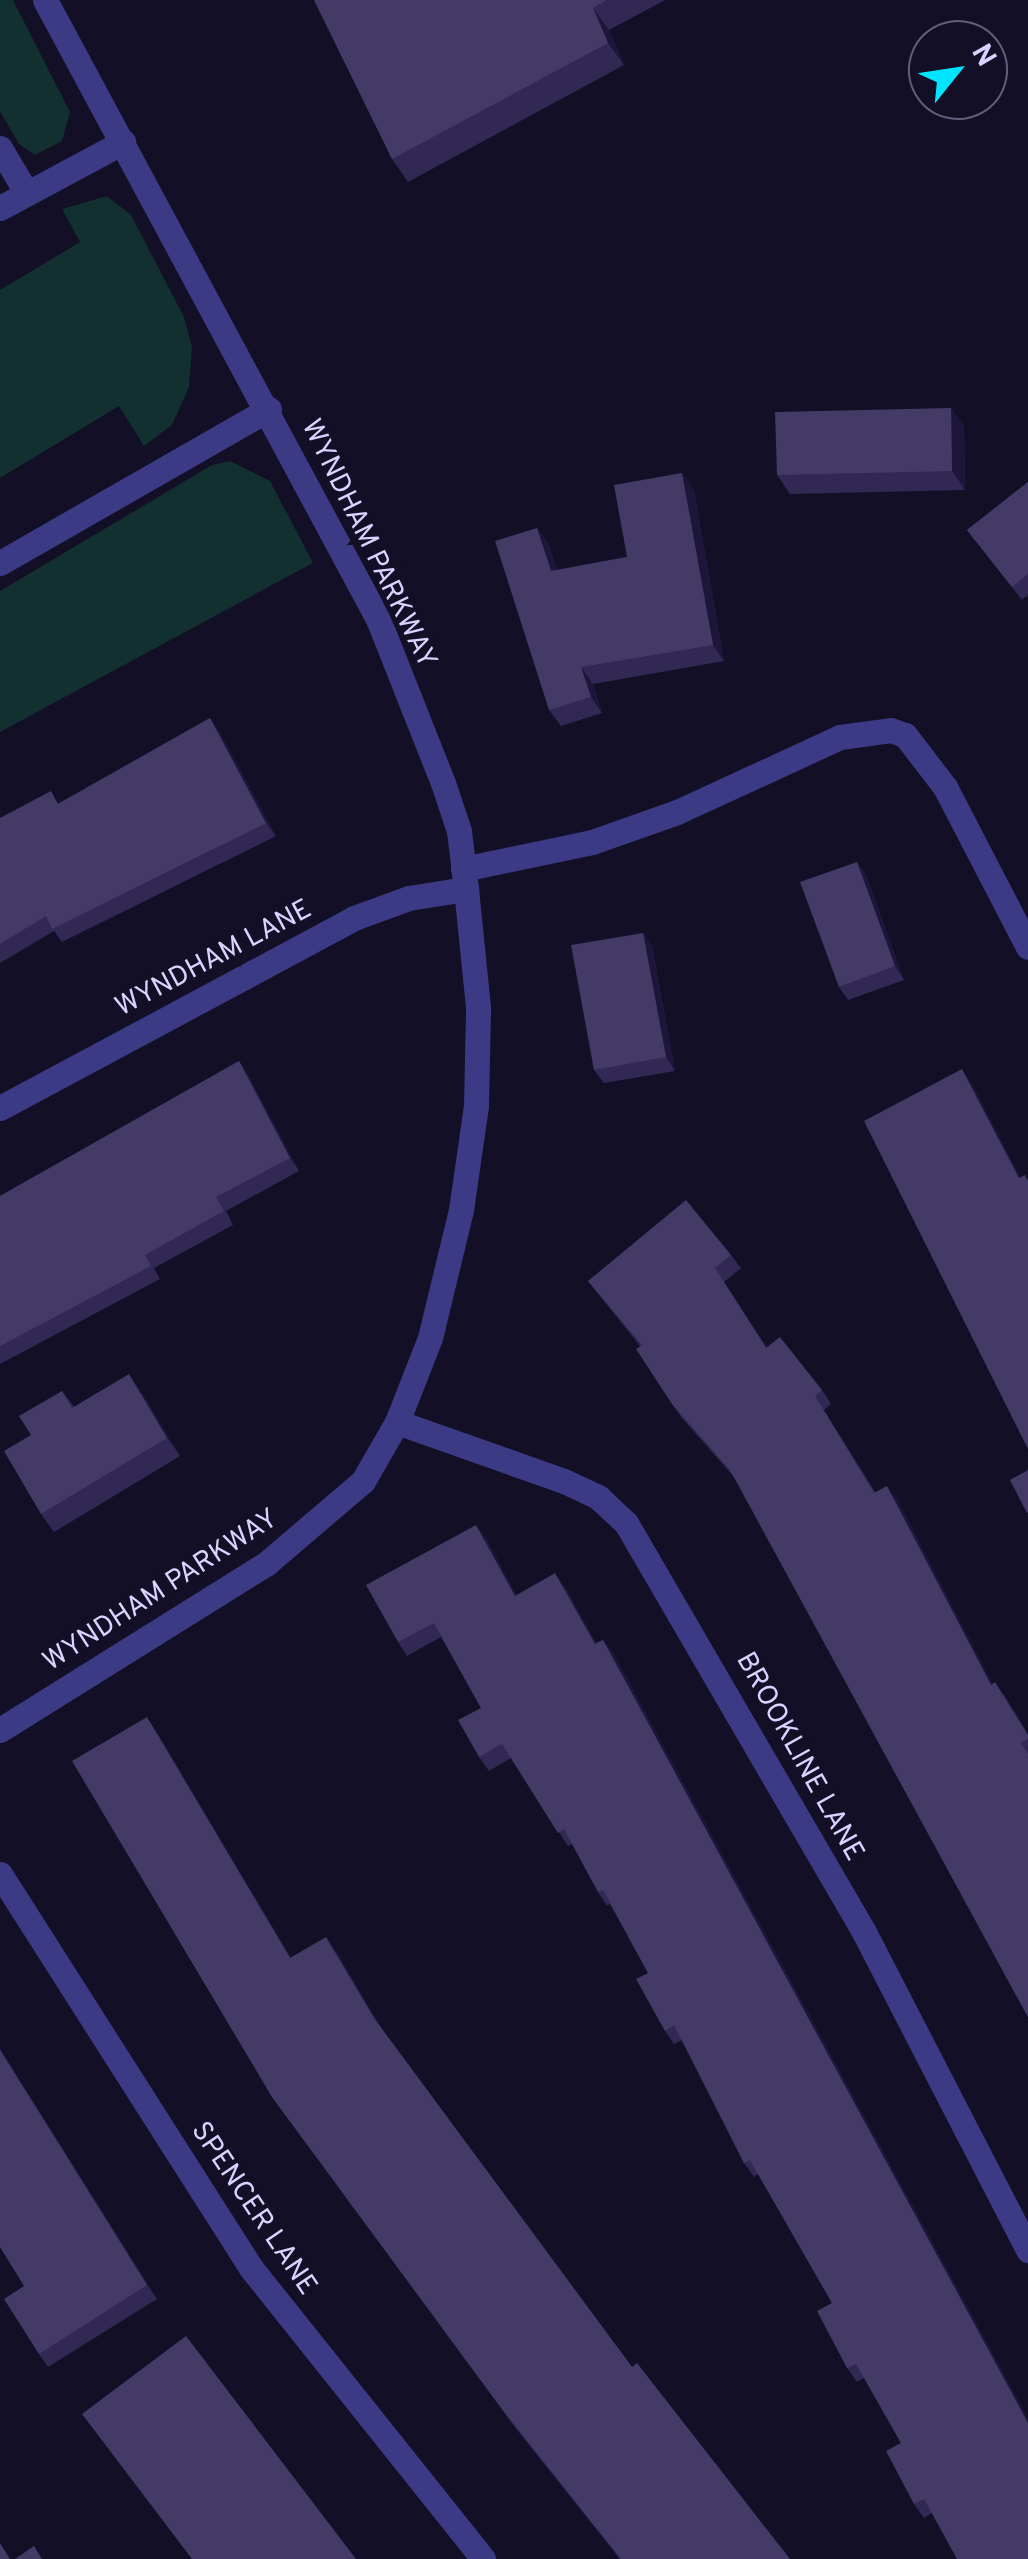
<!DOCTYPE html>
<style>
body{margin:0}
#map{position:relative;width:1028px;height:2559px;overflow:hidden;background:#130f26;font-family:Overpass,sans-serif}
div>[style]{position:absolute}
.green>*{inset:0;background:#12302f}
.lane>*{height:25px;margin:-12.5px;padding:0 12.5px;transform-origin:12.5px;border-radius:12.5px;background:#3d3a85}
.street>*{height:25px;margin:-12.5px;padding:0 12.5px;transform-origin:12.5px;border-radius:12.5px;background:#3d3a85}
.wall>*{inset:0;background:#312854}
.shaded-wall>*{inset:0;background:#1d163a}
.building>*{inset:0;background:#433a66}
span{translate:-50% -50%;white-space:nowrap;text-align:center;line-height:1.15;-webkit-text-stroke:10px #130f26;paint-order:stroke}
.street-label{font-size:28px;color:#d9d4ff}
.north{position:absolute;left:908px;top:20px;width:100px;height:100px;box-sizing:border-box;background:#130f26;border:2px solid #625e7d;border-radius:50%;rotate:60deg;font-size:28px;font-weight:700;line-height:40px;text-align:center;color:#d9d4ff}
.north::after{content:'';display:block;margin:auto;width:35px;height:45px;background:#00e5ff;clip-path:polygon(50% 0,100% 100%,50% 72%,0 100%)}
</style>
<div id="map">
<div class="green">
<i style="clip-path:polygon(0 0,13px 0,70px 112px,62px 141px,35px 155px,19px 144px,0 111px)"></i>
<i style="clip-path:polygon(107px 196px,131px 215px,184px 317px,192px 347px,189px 387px,172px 425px,144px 446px,119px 406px,0 478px,0 290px,80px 242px,62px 209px)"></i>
<i style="clip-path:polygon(230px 461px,270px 481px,313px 563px,0 732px,0 591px,212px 465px)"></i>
</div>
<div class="lane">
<i style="left:0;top:148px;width:51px;rotate:59.4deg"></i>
<i style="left:0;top:208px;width:140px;rotate:-28.2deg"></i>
<i style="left:0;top:563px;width:310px;rotate:-29.8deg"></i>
</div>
<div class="street">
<i style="left:463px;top:869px;width:132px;rotate:-11.8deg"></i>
<i style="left:592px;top:842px;width:90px;rotate:-19.4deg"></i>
<i style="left:677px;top:812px;width:179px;rotate:-24.7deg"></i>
<i style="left:840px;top:737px;width:51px;rotate:-7.8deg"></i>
<i style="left:891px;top:730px;width:15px;rotate:20deg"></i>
<i style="left:905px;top:735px;width:66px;rotate:52.4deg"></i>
<i style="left:945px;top:787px;width:180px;rotate:62.6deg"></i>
<i style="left:0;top:1108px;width:402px;rotate:-28.2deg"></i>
<i style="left:354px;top:918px;width:59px;rotate:-20deg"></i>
<i style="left:409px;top:898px;width:58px;rotate:-9deg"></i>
<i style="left:397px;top:1422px;width:177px;rotate:19.5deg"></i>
<i style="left:564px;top:1481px;width:38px;rotate:25deg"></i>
<i style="left:598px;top:1497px;width:38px;rotate:43deg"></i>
<i style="left:626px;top:1523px;width:475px;rotate:59.8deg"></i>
<i style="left:865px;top:1934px;width:356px;rotate:62.7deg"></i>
<i style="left:0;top:1730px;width:315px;rotate:-32deg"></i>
<i style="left:267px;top:1563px;width:126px;rotate:-40.5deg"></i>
<i style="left:363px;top:1481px;width:68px;rotate:-60deg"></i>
<i style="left:397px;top:1422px;width:90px;rotate:-68.6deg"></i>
<i style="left:430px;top:1338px;width:132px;rotate:-76.4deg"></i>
<i style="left:461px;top:1210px;width:105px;rotate:-81.8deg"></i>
<i style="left:476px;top:1106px;width:99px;rotate:-88.8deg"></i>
<i style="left:478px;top:1007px;width:119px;rotate:-95.8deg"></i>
<i style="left:466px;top:889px;width:58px;rotate:-96.9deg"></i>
<i style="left:459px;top:831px;width:51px;rotate:-108.4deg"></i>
<i style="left:443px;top:783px;width:176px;rotate:-111.6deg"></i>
<i style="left:378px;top:619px;width:703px;rotate:-118.28deg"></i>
<i style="left:0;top:1874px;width:467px;rotate:57.5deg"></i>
<i style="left:251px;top:2268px;width:372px;rotate:51.4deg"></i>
</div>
<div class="wall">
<i style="clip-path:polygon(314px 0,665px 0,609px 30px,624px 65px,408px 182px,392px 159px)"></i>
<i style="clip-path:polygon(951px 408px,964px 427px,965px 490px,790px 494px,777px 475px)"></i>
<i style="clip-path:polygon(1028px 482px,1028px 595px,1022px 600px,967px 530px)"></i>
<i style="clip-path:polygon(694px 490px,724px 661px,593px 684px,602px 713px,561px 726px,549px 710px,537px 528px,549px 544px,557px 570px,627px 557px)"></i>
<i style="clip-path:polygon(210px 718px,219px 731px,276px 836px,62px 942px,54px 931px,0 963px,0 818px,59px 803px)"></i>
<i style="clip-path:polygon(857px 862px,866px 875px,904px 980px,848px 1000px,839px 987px)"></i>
<i style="clip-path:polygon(643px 933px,652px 946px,675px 1071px,604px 1083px,594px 1070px)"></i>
<i style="clip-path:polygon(239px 1061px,248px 1075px,299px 1171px,226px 1211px,233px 1225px,154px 1268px,160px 1279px,0 1364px,0 1196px)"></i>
<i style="clip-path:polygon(731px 1255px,741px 1268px,724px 1282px,767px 1348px,822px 1390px,831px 1404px,824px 1410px,875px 1492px,897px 1499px,992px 1684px,1004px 1695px,1028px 1734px,1028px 2017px,734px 1477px,682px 1418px,672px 1404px,640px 1346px,588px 1281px)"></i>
<i style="clip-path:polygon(62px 1391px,74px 1407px,142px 1393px,180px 1456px,54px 1532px,41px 1514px,31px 1435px)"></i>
<i style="clip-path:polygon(486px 1538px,516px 1595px,565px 1587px,596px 1643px,603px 1640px,613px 1653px,1028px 2419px,1028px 2559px,932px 2513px,924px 2518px,914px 2504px,901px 2443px,864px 2378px,857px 2382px,847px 2368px,832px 2303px,758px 2174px,754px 2177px,744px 2163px,682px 2040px,674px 2044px,665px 2031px,648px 1973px,610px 1904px,607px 1906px,598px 1892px,572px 1844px,568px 1846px,511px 1758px,489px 1771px,479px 1757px,481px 1708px,441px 1637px,407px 1656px,398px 1642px)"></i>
<i style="clip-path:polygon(156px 1731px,291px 1958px,336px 1951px,381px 2028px,632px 2367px,790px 2559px,620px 2559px,514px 2426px,272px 2097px)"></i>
<i style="clip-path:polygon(0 2049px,157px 2299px,48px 2367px,39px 2354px,24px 2286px)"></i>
</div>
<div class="shaded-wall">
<i style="clip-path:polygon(593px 8px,609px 30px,624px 65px,608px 43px)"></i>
<i style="clip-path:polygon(951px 408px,964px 427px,965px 490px,952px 471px)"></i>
<i style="clip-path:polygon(682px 473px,694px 490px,724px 661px,713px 645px)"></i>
<i style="clip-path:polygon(537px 528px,549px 544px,563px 588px,551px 571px)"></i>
<i style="clip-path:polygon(581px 667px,593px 684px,602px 713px,591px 697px)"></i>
<i style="clip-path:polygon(210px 718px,219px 731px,276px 836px,266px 823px)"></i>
<i style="clip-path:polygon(857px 862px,866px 875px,904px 980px,895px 966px)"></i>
<i style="clip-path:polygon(643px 933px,652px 946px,675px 1071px,666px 1057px)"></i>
<i style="clip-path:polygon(239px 1061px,248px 1075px,299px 1171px,290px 1158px)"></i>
<i style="clip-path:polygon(962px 1069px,971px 1082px,1028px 1191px,1019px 1178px)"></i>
<i style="clip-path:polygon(129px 1374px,142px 1393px,180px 1456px,167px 1438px)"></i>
<i style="clip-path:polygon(887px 1486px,897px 1499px,1000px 1698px,991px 1685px)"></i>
<i style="clip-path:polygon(476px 1525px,486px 1538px,524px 1609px,515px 1596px)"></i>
<i style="clip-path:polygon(555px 1573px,565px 1587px,604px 1658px,595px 1644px)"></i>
<i style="clip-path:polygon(603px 1640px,613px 1653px,1028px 2419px,1028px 2423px)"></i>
<i style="clip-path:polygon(147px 1717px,156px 1731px,299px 1972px,290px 1958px)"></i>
<i style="clip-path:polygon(326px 1937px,336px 1951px,383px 2032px,374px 2018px)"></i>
<i style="clip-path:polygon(0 2049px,157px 2299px,147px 2285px)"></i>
</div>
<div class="building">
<i style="clip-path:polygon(314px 0,607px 0,593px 8px,608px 43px,392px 159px)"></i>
<i style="clip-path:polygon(951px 408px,952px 471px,777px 475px,775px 412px)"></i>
<i style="clip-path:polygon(682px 473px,713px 645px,581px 667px,591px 697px,549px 710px,495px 541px,537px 528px,551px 571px,627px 557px,614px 485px)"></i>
<i style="clip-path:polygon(1028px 482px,1028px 574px,1012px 587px,967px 530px)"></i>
<i style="clip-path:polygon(210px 718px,266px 823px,52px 929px,46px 916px,0 944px,0 818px,51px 791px,58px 804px)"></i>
<i style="clip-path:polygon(857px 862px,895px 966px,839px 987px,800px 882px)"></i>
<i style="clip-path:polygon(643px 933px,666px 1057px,594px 1070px,571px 945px)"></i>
<i style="clip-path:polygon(239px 1061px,290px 1158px,216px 1197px,224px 1211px,145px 1255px,151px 1266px,0 1346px,0 1196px)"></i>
<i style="clip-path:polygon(962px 1069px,1019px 1178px,1025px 1175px,1028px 1181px,1028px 1449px,864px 1121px)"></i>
<i style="clip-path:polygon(686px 1200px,731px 1255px,715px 1268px,766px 1348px,780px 1337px,822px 1390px,815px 1396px,874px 1493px,887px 1486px,991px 1685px,995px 1682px,1028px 1736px,1028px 1739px,1021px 1743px,1028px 1754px,1028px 2017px,730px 1470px,672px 1404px,636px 1349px,642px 1345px,588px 1281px)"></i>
<i style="clip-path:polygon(129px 1374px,167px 1438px,41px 1514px,4px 1451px,31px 1435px,19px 1416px,62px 1391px,72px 1408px)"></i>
<i style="clip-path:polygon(1028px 1470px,1028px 1512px,1027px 1513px,1010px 1480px)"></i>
<i style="clip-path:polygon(476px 1525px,515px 1596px,555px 1573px,595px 1644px,603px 1640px,1028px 2423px,1028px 2559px,957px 2559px,924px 2499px,914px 2504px,886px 2451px,901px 2443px,856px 2364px,847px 2368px,817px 2311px,832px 2303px,750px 2160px,744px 2163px,674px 2025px,665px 2031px,636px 1979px,648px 1973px,603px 1890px,598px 1892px,564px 1829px,558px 1833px,502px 1744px,479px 1757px,458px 1720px,481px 1708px,434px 1623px,398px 1642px,366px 1585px)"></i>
<i style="clip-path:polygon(147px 1717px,290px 1958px,326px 1937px,374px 2018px,632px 2367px,637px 2363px,790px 2559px,621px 2559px,505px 2413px,272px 2097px,72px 1761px)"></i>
<i style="clip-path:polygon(0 2050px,147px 2285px,39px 2354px,4px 2299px,24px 2286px,0 2247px)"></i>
<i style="clip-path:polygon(186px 2336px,356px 2559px,192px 2559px,82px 2414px)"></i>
<i style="clip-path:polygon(0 2543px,10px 2559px,0 2559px)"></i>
<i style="clip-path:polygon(34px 2546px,42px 2559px,15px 2559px)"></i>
</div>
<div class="street-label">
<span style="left:368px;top:544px;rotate:64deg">WYNDHAM PARKWAY</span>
<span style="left:214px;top:959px;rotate:-28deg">WYNDHAM LANE</span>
<span style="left:161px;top:1591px;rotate:-33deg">WYNDHAM PARKWAY</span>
<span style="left:799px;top:1757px;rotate:61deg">BROOKLINE LANE</span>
<span style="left:253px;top:2209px;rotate:56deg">SPENCER LANE</span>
</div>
<div class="north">N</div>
</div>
